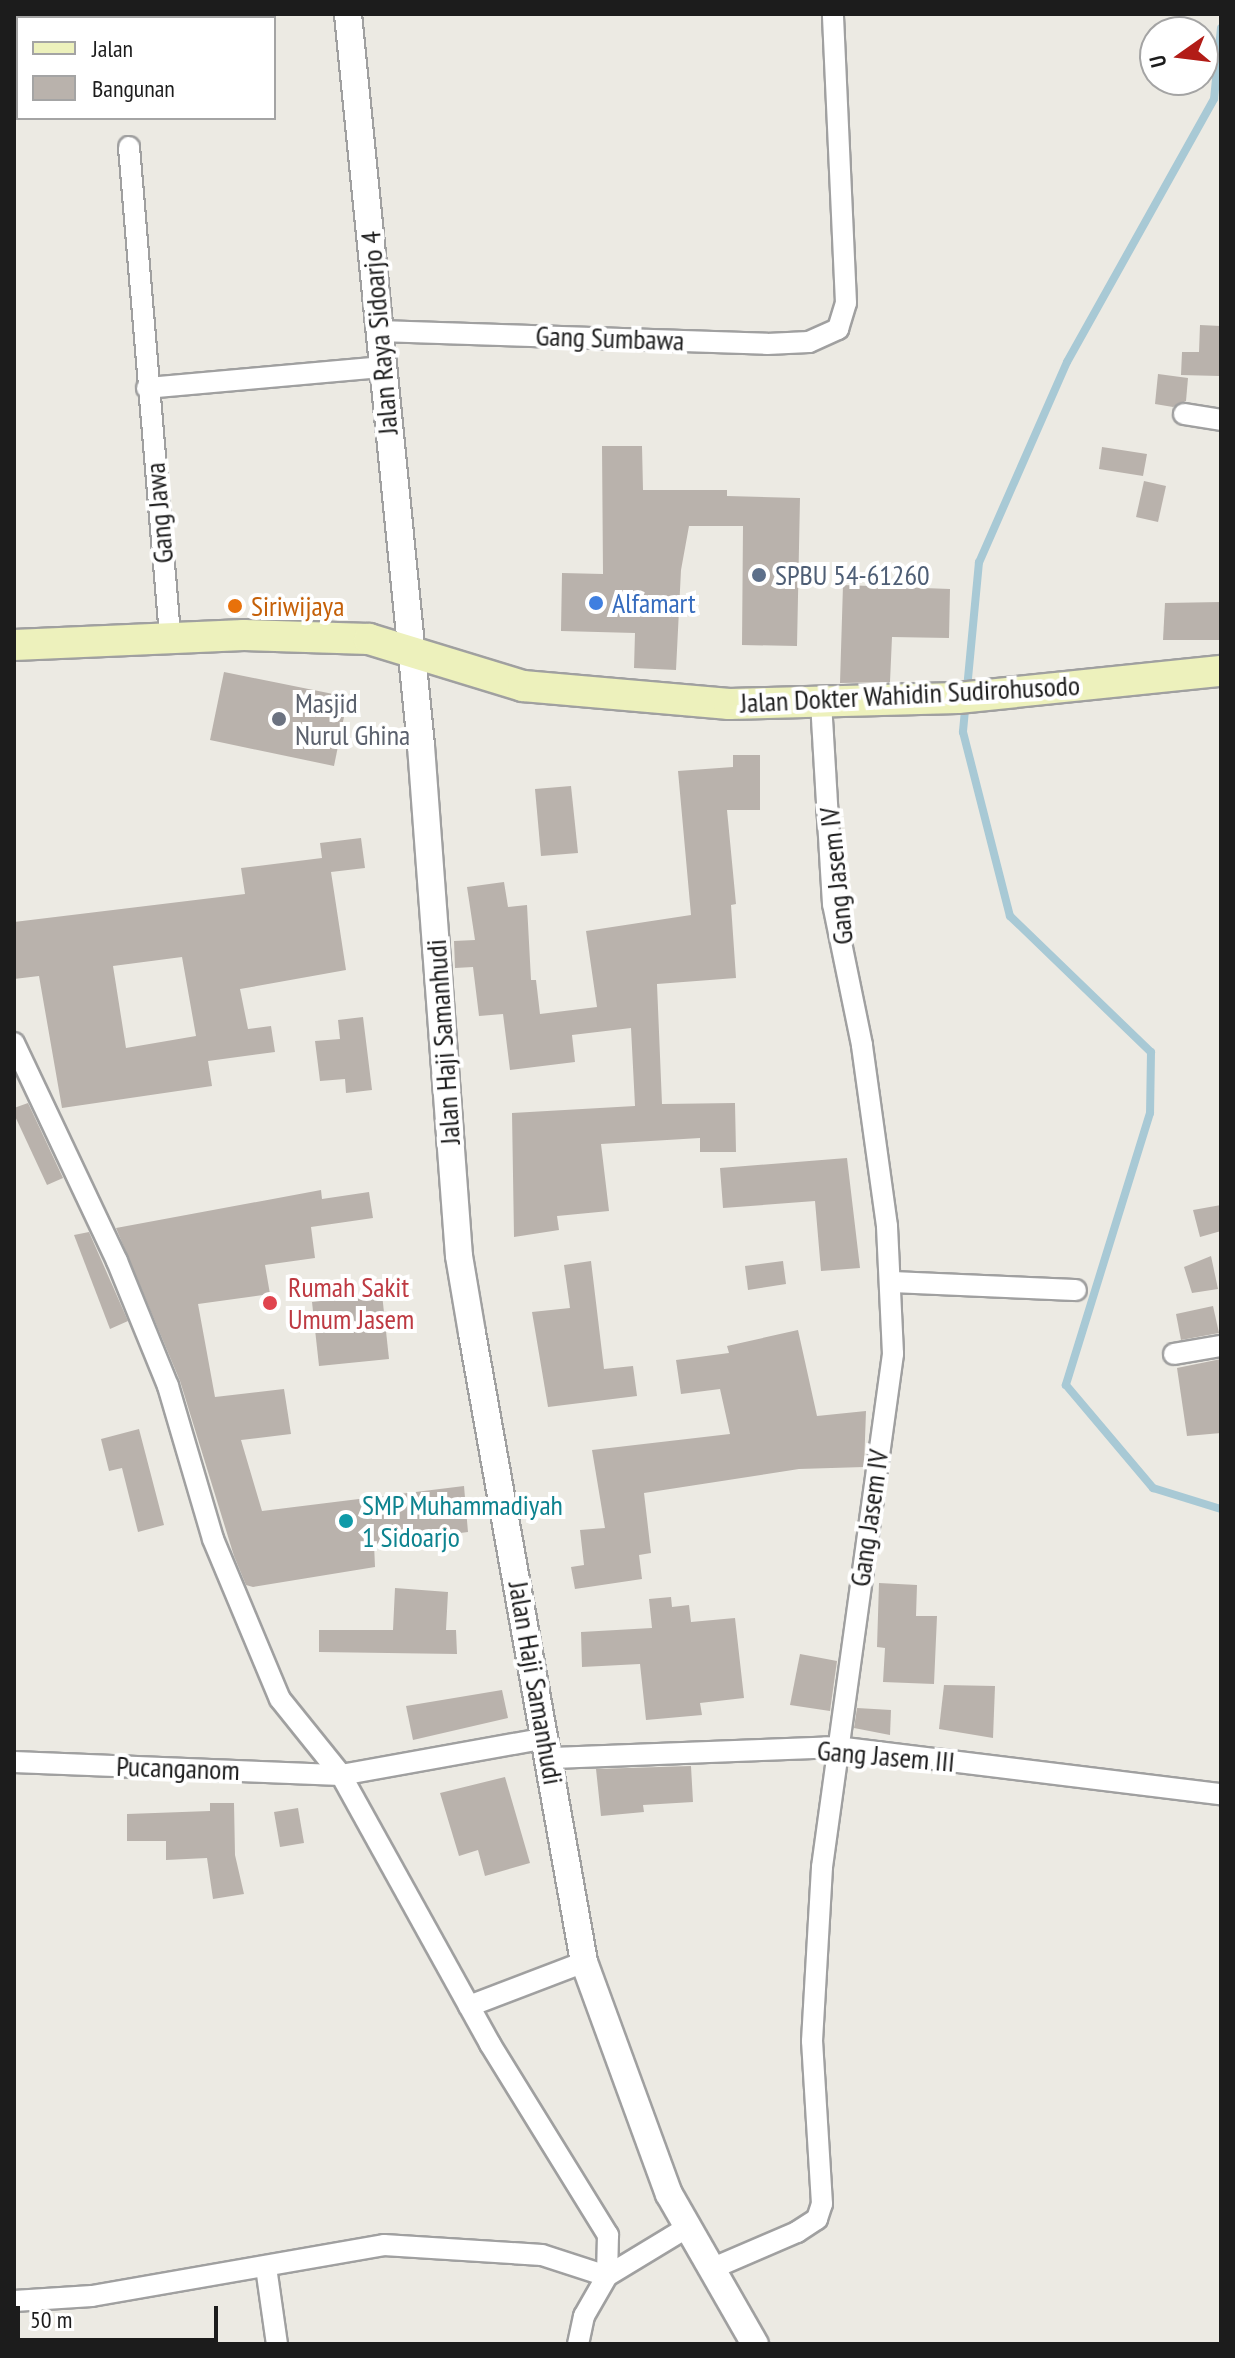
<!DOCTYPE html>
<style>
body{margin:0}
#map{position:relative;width:1235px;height:2358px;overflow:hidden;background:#eceae3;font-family:"PT Sans Narrow",sans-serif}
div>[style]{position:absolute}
.stream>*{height:8px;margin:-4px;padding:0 4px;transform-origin:4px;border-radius:4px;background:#a8c9d5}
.building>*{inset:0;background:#b9b2ac}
.roads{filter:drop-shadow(2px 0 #a0a0a0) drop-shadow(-2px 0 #a0a0a0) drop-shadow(0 2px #a0a0a0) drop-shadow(0 -2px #a0a0a0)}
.minor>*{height:20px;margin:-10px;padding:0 10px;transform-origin:10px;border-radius:10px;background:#fff}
.tertiary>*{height:26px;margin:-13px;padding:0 13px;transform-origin:13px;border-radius:13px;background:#fff}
.secondary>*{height:30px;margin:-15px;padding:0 15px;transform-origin:15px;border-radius:15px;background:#edf1bc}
.dots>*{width:22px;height:22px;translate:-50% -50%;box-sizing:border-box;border:4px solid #fff;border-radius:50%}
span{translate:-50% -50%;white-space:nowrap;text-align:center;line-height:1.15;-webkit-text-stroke:8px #fff;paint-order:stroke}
.street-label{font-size:28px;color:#1c1c1c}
.service-label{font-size:28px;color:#4e5e75}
.left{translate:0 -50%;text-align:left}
.shop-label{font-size:28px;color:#366cbe}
.food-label{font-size:28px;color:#c56008}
.worship-label{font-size:28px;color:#5b616d}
.health-label{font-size:28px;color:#be3a42}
.culture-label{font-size:28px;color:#0d838f}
.frame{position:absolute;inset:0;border:16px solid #1c1c1c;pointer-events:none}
.legend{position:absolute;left:16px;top:16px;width:260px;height:104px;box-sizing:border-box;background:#fff;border:2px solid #a4a4a4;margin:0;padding:10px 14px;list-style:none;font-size:24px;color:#1c1c1c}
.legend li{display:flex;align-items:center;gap:16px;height:40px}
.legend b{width:40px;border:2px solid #a4a4a4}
.north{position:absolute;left:1139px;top:16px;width:80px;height:80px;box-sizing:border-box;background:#fff;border:2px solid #a4a4a4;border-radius:50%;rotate:256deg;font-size:22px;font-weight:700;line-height:32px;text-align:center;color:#1c1c1c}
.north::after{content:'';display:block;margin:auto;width:28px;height:36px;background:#b21c17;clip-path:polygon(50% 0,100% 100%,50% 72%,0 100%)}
.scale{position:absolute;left:16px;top:2306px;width:202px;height:36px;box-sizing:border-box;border:4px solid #1c1c1c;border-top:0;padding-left:10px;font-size:24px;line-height:28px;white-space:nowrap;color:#1c1c1c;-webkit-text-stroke:6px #fff;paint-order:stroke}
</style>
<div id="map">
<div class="stream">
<i style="left:1221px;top:28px;width:71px;rotate:95.6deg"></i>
<i style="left:1214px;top:99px;width:301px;rotate:119.2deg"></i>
<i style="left:1067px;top:362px;width:219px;rotate:113.7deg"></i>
<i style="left:979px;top:562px;width:171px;rotate:95.4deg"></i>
<i style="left:963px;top:732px;width:190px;rotate:75.7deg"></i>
<i style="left:1010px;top:916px;width:196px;rotate:44deg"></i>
<i style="left:1151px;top:1052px;width:61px;rotate:90.9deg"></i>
<i style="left:1150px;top:1113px;width:285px;rotate:107.2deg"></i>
<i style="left:1066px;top:1385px;width:135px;rotate:49.8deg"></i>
<i style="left:1153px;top:1488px;width:71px;rotate:17.2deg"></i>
</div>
<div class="building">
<i style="clip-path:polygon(1200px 325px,1221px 326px,1219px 376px,1181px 375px,1182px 352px,1199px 352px)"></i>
<i style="clip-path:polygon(1158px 374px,1188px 378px,1186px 401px,1173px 407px,1155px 404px)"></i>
<i style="clip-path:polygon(602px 446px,642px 446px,643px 490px,727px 490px,727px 496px,800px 498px,797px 646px,742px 645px,743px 526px,689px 526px,681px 570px,676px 670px,634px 668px,635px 633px,561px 631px,562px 573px,603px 574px)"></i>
<i style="clip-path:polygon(1102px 447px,1147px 454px,1143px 476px,1099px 469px)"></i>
<i style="clip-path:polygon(1144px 481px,1166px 486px,1158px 522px,1136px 517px)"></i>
<i style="clip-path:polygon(843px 585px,950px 589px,949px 638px,892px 637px,890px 682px,840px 683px)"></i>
<i style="clip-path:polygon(1221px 602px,1221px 640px,1163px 640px,1165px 603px)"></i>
<i style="clip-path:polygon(224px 672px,348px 697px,334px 766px,210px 740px)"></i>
<i style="clip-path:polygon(733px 755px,760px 755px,760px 810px,727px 810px,736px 904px,731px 905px,736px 978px,657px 984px,662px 1104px,735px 1103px,736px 1152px,700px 1152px,700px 1138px,601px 1144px,609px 1211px,557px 1216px,559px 1230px,514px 1237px,512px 1113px,635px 1106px,631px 1028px,572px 1035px,575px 1062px,510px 1070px,503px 1014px,479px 1016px,473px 967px,455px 968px,454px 941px,475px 940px,467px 887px,504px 882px,508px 907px,527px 905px,531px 980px,536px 980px,540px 1014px,597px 1007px,586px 931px,691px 915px,678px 771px,733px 767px)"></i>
<i style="clip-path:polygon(571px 786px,578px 853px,541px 856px,535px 789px)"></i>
<i style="clip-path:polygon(evenodd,361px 838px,365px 868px,331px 872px,346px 970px,240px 989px,248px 1029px,271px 1026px,275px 1052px,208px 1061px,212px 1086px,62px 1108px,39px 976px,14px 979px,14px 922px,245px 894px,241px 868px,322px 858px,320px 843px,361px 838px,182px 957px,196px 1036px,126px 1048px,113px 966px,182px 957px)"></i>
<i style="clip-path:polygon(363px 1017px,372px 1090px,346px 1093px,345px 1079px,320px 1081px,315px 1041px,340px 1039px,338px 1020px)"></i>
<i style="clip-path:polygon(28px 1103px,63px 1178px,47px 1185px,14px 1114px,14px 1108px)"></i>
<i style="clip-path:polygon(847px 1158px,860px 1268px,821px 1271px,815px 1201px,723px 1208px,720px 1168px)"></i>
<i style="clip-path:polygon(321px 1190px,322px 1199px,369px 1192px,373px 1218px,311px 1227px,315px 1258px,265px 1265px,270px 1294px,198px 1304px,215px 1397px,284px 1389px,291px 1434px,241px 1440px,262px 1511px,464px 1486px,468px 1532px,374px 1544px,375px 1567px,253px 1587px,246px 1585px,234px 1556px,180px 1381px,116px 1228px)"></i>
<i style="clip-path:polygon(1221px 1205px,1221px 1231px,1200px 1237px,1193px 1210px)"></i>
<i style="clip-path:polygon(89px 1232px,128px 1321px,110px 1329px,74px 1235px)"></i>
<i style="clip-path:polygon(1211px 1256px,1218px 1289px,1192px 1293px,1184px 1267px)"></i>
<i style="clip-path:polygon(591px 1261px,604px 1369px,633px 1366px,637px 1396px,548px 1407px,532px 1312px,570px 1308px,564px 1265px)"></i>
<i style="clip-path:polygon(783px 1261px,786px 1284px,748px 1290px,745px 1266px)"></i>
<i style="clip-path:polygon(382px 1294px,389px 1359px,319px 1366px,312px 1302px)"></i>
<i style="clip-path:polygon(1213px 1306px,1219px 1333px,1181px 1340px,1176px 1314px)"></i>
<i style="clip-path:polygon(798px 1330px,817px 1416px,866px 1411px,864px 1467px,799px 1469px,644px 1493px,651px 1553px,639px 1555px,642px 1579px,575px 1589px,571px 1567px,584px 1565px,580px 1530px,605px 1528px,592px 1450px,730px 1434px,720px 1389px,681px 1394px,676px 1360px,729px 1353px,727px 1346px)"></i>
<i style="clip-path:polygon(1221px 1359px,1221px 1433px,1187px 1436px,1177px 1368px)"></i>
<i style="clip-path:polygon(139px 1429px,164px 1525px,138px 1532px,122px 1468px,109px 1471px,101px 1439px)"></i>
<i style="clip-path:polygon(879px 1583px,917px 1585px,916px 1616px,937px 1616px,934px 1684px,883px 1682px,885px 1648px,877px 1647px)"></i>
<i style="clip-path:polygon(395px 1588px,448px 1592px,446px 1630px,456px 1630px,457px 1654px,319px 1652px,319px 1630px,393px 1630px)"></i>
<i style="clip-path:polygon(671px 1597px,672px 1607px,689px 1605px,691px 1622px,735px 1618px,744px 1698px,700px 1703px,702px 1715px,646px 1720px,640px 1664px,582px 1667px,581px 1632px,652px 1628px,649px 1599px)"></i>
<i style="clip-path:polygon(800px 1654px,837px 1661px,830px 1711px,790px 1705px)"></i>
<i style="clip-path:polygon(944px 1685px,995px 1686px,993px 1738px,939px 1729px)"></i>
<i style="clip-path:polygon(502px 1690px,508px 1718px,413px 1740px,406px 1706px)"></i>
<i style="clip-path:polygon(857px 1708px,891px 1710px,890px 1735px,854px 1728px)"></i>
<i style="clip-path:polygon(691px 1766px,693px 1802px,643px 1805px,644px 1812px,601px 1816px,596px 1769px)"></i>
<i style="clip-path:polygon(505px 1777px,530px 1863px,485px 1876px,478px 1850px,459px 1856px,440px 1793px)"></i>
<i style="clip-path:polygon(210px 1803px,234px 1803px,235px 1855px,244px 1894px,213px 1899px,207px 1858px,166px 1860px,166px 1841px,127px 1841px,127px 1814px,210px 1811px)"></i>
<i style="clip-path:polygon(298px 1808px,304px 1843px,280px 1847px,274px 1812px)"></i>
</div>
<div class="roads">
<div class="minor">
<i style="left:129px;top:147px;width:493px;rotate:85.2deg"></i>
<i style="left:379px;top:331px;width:388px;rotate:1.9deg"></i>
<i style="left:767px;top:344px;width:42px;rotate:-2.7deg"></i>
<i style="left:809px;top:342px;width:32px;rotate:-24deg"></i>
<i style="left:838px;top:329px;width:27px;rotate:-73deg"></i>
<i style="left:846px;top:303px;width:289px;rotate:-92.6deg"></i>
<i style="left:147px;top:388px;width:236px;rotate:-5.1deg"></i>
<i style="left:1184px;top:414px;width:37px;rotate:9deg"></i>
<i style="left:14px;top:1043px;width:241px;rotate:64.7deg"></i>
<i style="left:117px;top:1261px;width:135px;rotate:67.8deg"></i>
<i style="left:168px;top:1386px;width:159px;rotate:73.6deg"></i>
<i style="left:213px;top:1539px;width:173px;rotate:67.3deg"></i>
<i style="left:280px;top:1699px;width:97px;rotate:51.2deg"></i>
<i style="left:341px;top:1775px;width:308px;rotate:61deg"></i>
<i style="left:490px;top:2044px;width:225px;rotate:58.3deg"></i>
<i style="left:608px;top:2235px;width:41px;rotate:91.4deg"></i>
<i style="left:607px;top:2276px;width:46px;rotate:119.9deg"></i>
<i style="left:584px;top:2316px;width:29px;rotate:102deg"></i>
<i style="left:891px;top:1282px;width:185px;rotate:2.5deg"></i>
<i style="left:1174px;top:1354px;width:48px;rotate:-9.7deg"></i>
<i style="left:550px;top:1758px;width:286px;rotate:-2.2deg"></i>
<i style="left:836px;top:1747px;width:388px;rotate:7deg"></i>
<i style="left:14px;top:1762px;width:327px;rotate:2.3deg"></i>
<i style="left:341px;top:1775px;width:209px;rotate:-10.2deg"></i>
<i style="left:469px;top:2006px;width:123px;rotate:-20.9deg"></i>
<i style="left:266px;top:2267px;width:78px;rotate:81.9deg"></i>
<i style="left:711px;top:2269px;width:94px;rotate:-23.3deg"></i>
<i style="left:797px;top:2232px;width:24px;rotate:-33deg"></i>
<i style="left:817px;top:2219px;width:16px;rotate:-72deg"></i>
<i style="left:822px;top:2204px;width:163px;rotate:-93.5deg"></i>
<i style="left:812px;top:2041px;width:174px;rotate:-86.7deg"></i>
<i style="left:822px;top:1867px;width:518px;rotate:-82.12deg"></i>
<i style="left:893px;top:1354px;width:128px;rotate:-92.7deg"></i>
<i style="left:887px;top:1226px;width:183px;rotate:-97.9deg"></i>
<i style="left:862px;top:1045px;width:144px;rotate:-101.6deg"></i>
<i style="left:833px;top:904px;width:202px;rotate:-93.4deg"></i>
<i style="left:607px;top:2276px;width:95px;rotate:-31.2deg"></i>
<i style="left:14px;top:2301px;width:78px;rotate:-3.7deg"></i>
<i style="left:92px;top:2296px;width:296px;rotate:-9.9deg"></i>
<i style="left:384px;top:2245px;width:158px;rotate:3.6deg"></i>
<i style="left:542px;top:2255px;width:68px;rotate:17.9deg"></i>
</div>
<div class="tertiary">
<i style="left:348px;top:14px;width:736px;rotate:84.3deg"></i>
<i style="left:421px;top:746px;width:511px;rotate:85.74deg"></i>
<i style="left:459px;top:1256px;width:78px;rotate:80.4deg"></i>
<i style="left:472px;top:1333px;width:639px;rotate:79.9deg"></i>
<i style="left:584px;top:1962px;width:247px;rotate:69.9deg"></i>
<i style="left:669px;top:2194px;width:173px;rotate:60.2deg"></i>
</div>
<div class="secondary">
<i style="left:14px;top:645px;width:230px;rotate:-2.5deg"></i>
<i style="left:244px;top:635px;width:125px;rotate:1.8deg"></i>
<i style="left:369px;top:639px;width:161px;rotate:17deg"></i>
<i style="left:523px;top:686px;width:207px;rotate:5deg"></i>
<i style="left:729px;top:704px;width:229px;rotate:-1.5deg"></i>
<i style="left:958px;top:698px;width:264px;rotate:-5.9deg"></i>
</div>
</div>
<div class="dots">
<i style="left:759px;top:575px;background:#5c6f8a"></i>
<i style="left:596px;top:603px;background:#3f7fe0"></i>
<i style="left:235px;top:606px;background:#e8710a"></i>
<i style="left:279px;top:719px;background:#6b7280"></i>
<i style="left:270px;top:1303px;background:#e0444e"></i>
<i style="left:346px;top:1521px;background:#0f9aa8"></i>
</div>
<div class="street-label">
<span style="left:379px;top:333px;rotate:-95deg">Jalan Raya Sidoarjo 4</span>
<span style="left:610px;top:338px;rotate:2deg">Gang Sumbawa</span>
<span style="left:159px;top:513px;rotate:-95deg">Gang Jawa</span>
<span style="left:910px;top:694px;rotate:-3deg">Jalan Dokter Wahidin Sudirohusodo</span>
<span style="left:836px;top:876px;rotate:-96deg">Gang Jasem IV</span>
<span style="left:443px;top:1042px;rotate:-94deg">Jalan Haji Samanhudi</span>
<span style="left:869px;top:1518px;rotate:-82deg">Gang Jasem IV</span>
<span style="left:536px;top:1683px;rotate:80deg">Jalan Haji Samanhudi</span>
<span style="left:886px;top:1756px;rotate:5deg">Gang Jasem III</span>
<span style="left:178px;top:1768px;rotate:2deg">Pucanganom</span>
</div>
<div class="service-label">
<span class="left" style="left:775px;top:575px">SPBU 54-61260</span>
</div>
<div class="shop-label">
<span class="left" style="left:612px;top:603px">Alfamart</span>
</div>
<div class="food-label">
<span class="left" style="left:251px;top:606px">Siriwijaya</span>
</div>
<div class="worship-label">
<span class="left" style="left:295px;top:719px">Masjid<br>Nurul Ghina</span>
</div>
<div class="health-label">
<span class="left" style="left:288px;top:1303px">Rumah Sakit<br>Umum Jasem</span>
</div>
<div class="culture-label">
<span class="left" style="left:362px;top:1521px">SMP Muhammadiyah<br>1 Sidoarjo</span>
</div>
<div class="frame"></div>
<ul class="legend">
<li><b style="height:10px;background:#edf1bc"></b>Jalan</li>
<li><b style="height:22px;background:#b9b2ac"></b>Bangunan</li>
</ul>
<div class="north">U</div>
<div class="scale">50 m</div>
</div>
